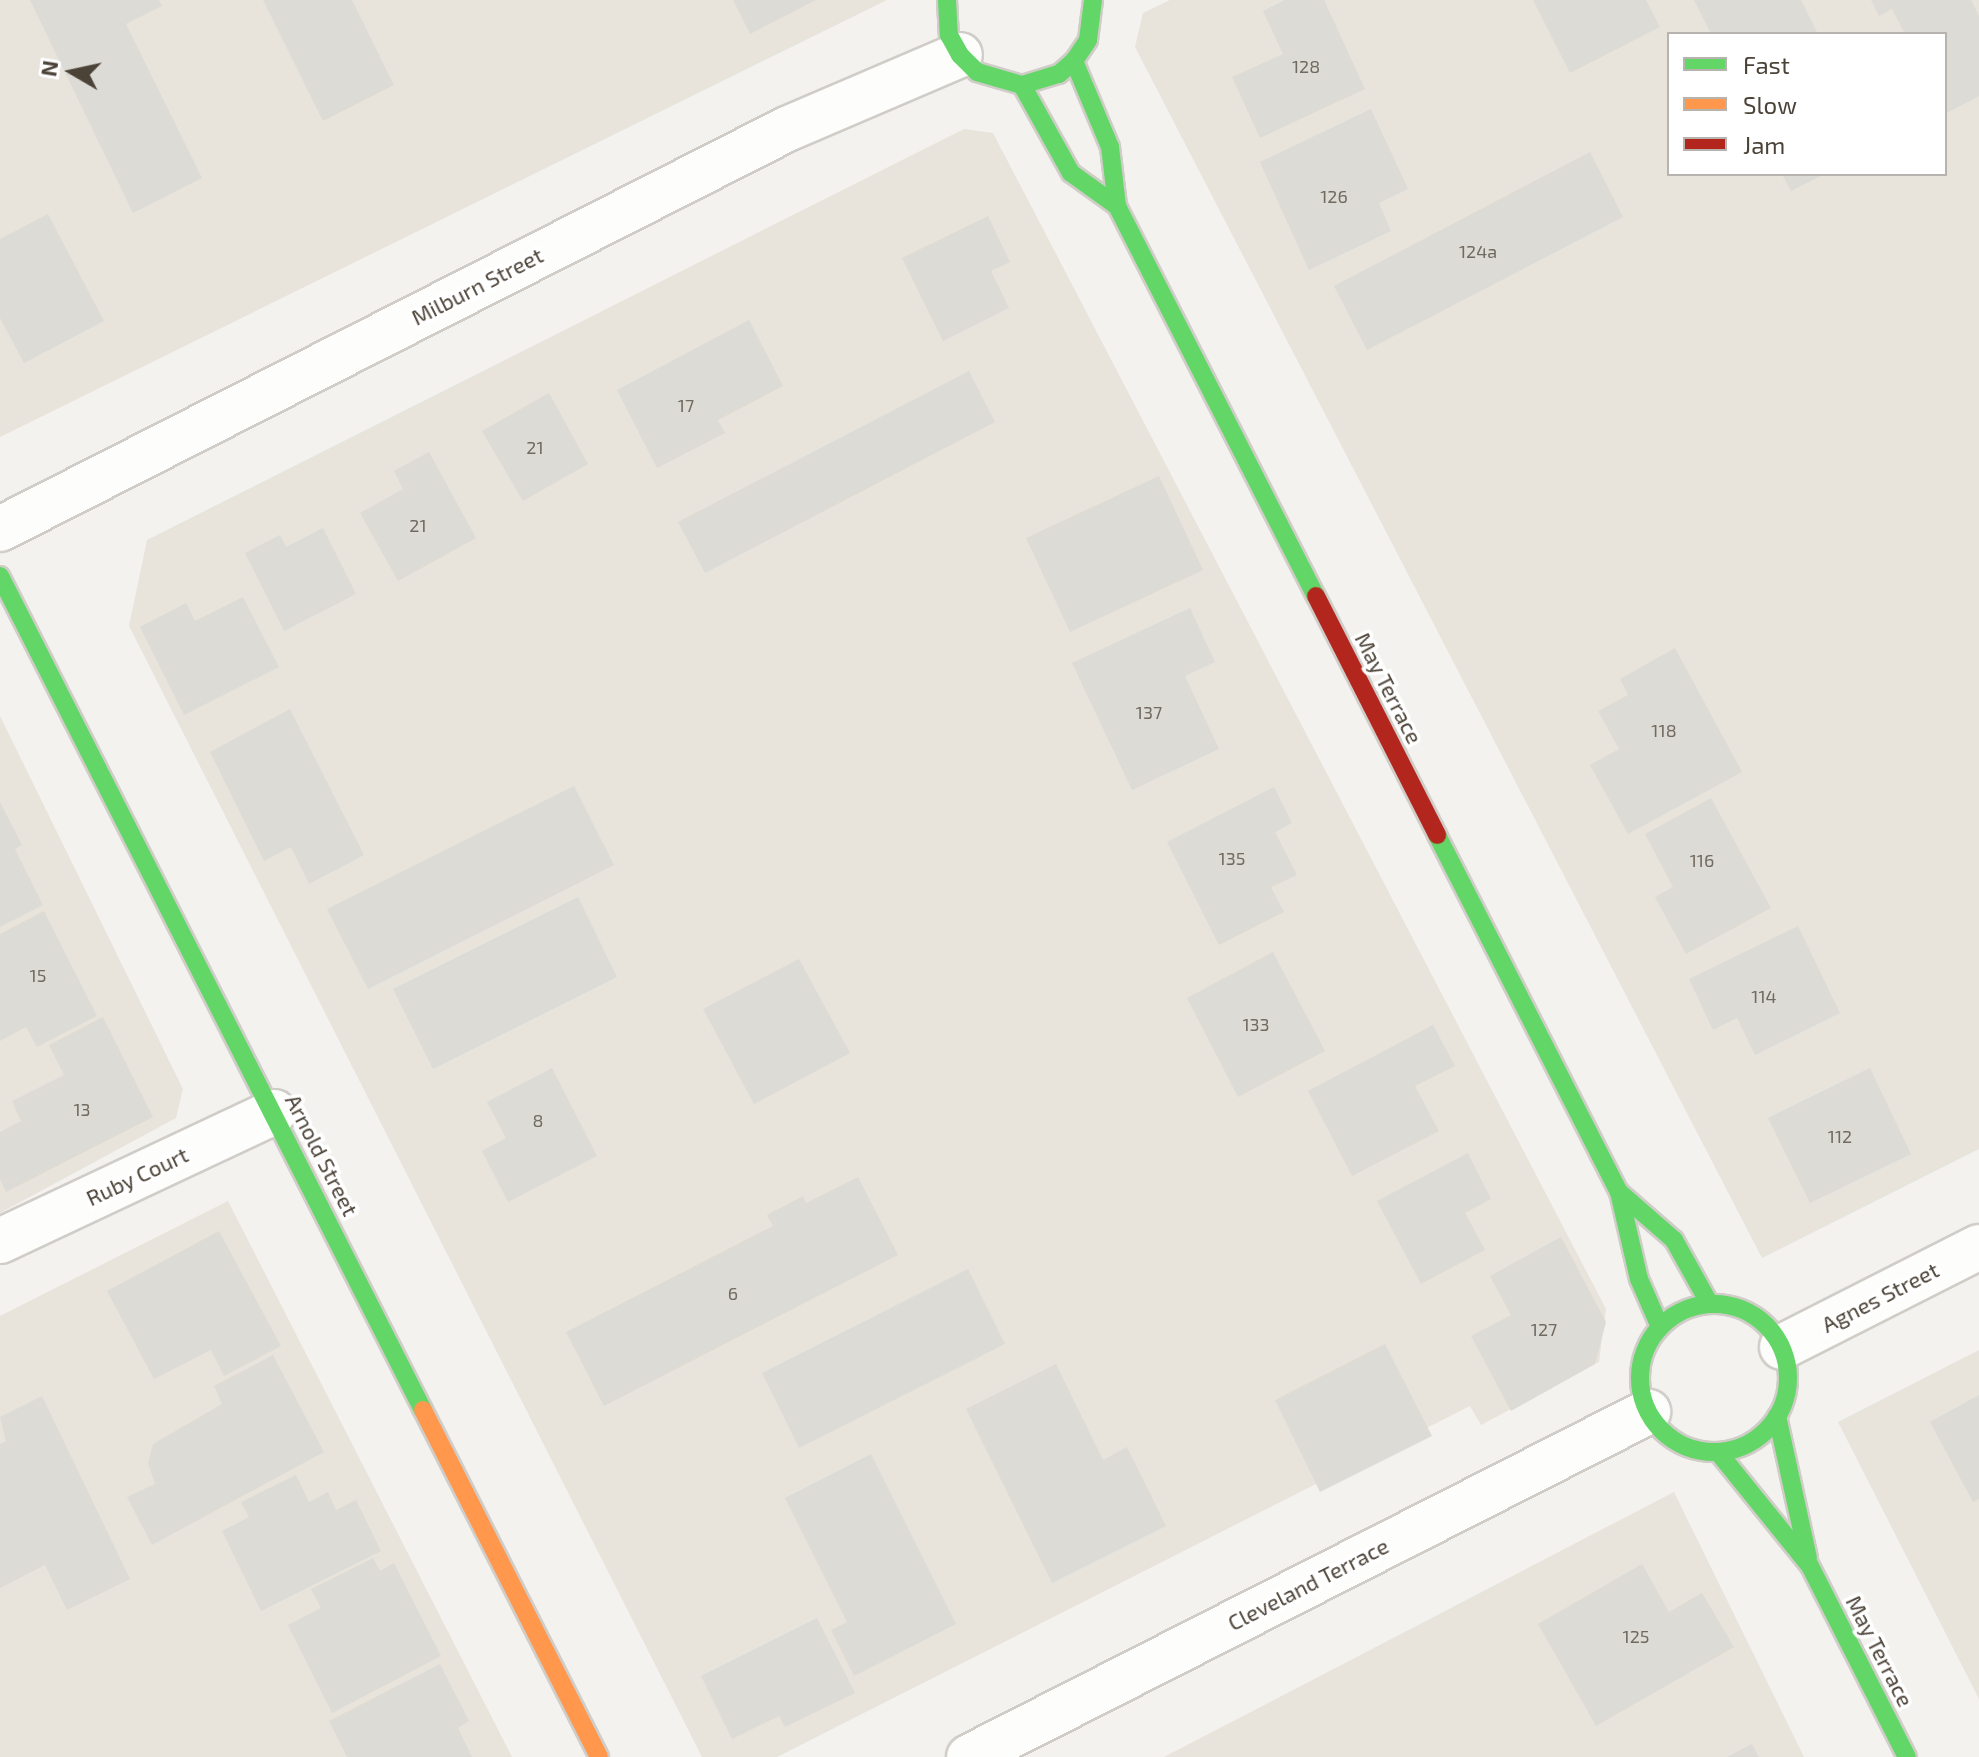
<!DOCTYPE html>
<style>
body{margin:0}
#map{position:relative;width:1979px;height:1757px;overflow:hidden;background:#f3f2ee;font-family:"Exo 2",sans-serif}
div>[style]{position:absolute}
.residential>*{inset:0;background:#e8e3db}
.building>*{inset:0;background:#dddbd6}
.roads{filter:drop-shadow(2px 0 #d0cdc8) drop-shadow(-2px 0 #d0cdc8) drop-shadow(0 2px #d0cdc8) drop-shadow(0 -2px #d0cdc8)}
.street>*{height:44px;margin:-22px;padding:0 22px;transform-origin:22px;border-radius:22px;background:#fdfdfc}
.fast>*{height:18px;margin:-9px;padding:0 9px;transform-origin:9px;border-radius:9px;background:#63d668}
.fast>.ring{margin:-9px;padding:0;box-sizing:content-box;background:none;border:18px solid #63d668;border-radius:50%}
.slow>*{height:18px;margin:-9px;padding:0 9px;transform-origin:9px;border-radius:9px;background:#ff974d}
.jam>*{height:18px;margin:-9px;padding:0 9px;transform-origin:9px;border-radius:9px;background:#b3261e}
span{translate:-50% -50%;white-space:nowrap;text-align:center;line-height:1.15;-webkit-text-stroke:7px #fff;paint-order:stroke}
.number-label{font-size:18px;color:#716a60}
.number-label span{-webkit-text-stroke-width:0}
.street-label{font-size:22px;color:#4c4338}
.legend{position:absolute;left:1667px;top:32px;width:280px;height:144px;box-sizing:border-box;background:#fff;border:2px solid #b7b4af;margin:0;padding:10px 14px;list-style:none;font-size:24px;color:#4c4338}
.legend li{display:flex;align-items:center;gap:16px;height:40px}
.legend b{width:40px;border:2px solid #b7b4af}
.north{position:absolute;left:32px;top:32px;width:80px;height:80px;-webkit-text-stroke:6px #fff;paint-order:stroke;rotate:279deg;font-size:22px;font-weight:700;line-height:32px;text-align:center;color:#4c4338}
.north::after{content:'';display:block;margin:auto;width:28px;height:36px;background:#4c4338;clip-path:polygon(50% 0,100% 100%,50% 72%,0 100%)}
</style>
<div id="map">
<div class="residential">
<i style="clip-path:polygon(0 0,887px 0,0 437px)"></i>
<i style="clip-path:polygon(evenodd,1170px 0,1979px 0,1979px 1149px,1762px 1258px,1135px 47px,1143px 13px,1170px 0,1669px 34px,1945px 34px,1945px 174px,1669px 174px,1669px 34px)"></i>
<i style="clip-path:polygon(964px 129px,993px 133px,1606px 1309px,1599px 1362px,1481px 1425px,1470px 1406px,777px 1757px,702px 1757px,129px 626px,147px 540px)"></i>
<i style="clip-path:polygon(0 716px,183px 1089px,176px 1118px,0 1213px)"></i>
<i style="clip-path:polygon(228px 1201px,512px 1757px,0 1757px,0 1316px)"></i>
<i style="clip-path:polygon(1979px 1350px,1979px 1699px,1838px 1422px)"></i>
<i style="clip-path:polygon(1674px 1492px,1804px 1757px,1164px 1757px)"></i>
</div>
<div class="building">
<i style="clip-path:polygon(30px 0,159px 0,162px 6px,126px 24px,202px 178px,133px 213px)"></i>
<i style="clip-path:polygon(263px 0,352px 0,394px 85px,323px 121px)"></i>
<i style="clip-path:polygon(733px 0,816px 0,750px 34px)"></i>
<i style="clip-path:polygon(1285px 0,1324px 0,1365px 89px,1260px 138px,1232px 77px,1283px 54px,1263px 11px)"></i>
<i style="clip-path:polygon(1533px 0,1646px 0,1660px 27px,1570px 73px)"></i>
<i style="clip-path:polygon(1694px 0,1801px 0,1818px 34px,1711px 34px)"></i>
<i style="clip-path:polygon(1871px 0,1971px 0,1979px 16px,1979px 96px,1945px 114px,1945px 34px,1905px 34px,1892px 9px,1879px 16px)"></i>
<i style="clip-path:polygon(1371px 109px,1408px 189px,1379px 203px,1391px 231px,1309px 270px,1260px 162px)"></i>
<i style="clip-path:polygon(1590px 152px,1623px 217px,1367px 350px,1334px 286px)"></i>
<i style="clip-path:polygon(1782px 174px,1825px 174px,1791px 191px)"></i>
<i style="clip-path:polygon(48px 214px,104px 321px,24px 363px,0 318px,0 239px)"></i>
<i style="clip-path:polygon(988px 216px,1010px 262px,991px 271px,1009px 308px,943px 341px,902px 258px)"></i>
<i style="clip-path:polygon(749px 320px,783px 386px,718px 420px,725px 433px,657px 468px,617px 390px)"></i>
<i style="clip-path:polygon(969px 371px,995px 422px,705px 573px,678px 522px)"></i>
<i style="clip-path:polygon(549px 393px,588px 464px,523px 501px,482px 431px)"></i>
<i style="clip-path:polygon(429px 452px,476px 538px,398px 581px,360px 513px,403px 489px,394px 471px)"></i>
<i style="clip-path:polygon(1159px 476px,1203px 570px,1070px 632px,1026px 538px)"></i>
<i style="clip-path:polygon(323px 528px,356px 594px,284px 631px,245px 553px,280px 535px,286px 547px)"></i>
<i style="clip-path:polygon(243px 597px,279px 667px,184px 715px,140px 627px,186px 603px,195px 621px)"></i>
<i style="clip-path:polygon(1190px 608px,1215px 662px,1185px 676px,1219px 749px,1132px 790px,1072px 663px)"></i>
<i style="clip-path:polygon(1675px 648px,1742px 772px,1628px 834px,1590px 765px,1619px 749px,1598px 711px,1628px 695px,1620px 679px)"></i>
<i style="clip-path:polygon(290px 709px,364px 855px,309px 884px,291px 847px,264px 861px,210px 752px)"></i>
<i style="clip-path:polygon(574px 786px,614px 865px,368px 989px,327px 909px)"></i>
<i style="clip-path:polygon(1274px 787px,1292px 823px,1275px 832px,1297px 875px,1271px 887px,1284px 912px,1219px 945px,1167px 842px)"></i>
<i style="clip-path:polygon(1711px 798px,1771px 908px,1686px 954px,1655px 897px,1673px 887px,1645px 834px)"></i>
<i style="clip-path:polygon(0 802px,22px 845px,15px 849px,43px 905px,0 927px)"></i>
<i style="clip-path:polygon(578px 897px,617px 977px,433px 1069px,393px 989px)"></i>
<i style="clip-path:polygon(44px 911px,97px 1016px,37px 1047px,26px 1027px,0 1041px,0 934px)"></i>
<i style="clip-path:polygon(1798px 926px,1840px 1013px,1755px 1055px,1737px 1018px,1713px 1030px,1689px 979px)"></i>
<i style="clip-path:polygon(1273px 952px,1325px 1051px,1238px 1097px,1187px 998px)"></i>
<i style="clip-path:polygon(799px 959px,850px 1053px,754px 1104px,703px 1009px)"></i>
<i style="clip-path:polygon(103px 1017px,153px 1117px,6px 1192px,0 1179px,0 1132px,21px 1121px,12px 1101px,64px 1075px,49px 1045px)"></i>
<i style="clip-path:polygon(1433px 1025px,1455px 1066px,1415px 1086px,1439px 1131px,1352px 1176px,1308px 1091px)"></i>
<i style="clip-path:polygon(552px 1068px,597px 1156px,508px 1202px,482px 1151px,506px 1138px,487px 1102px)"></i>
<i style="clip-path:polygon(1870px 1068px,1911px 1154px,1810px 1203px,1768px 1118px)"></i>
<i style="clip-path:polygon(1468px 1153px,1491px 1199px,1465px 1213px,1485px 1250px,1421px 1284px,1377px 1201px)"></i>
<i style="clip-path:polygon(858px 1177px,898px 1255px,604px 1406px,566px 1332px,773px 1226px,767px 1215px,803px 1196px,806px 1203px)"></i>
<i style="clip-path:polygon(219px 1231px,281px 1346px,224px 1376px,211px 1350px,154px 1379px,107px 1291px)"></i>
<i style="clip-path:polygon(1561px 1237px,1606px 1322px,1595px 1364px,1511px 1411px,1471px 1336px,1511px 1315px,1490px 1276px)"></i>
<i style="clip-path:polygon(968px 1269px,1005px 1344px,799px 1448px,762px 1373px)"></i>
<i style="clip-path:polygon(1385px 1344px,1432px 1436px,1320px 1492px,1275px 1400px)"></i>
<i style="clip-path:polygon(273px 1355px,324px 1452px,152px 1545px,127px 1497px,155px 1484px,148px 1463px,153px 1444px,222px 1404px,214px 1386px)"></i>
<i style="clip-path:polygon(1056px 1364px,1103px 1460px,1127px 1447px,1166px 1526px,1052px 1583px,966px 1409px)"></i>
<i style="clip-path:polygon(1979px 1395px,1979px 1499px,1973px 1502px,1930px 1422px)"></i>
<i style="clip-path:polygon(42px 1396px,130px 1579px,67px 1610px,45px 1565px,0 1588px,0 1444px,6px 1441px,0 1417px)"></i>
<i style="clip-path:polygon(871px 1454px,956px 1624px,854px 1676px,831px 1630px,847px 1622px,785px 1498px)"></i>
<i style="clip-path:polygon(296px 1475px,309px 1502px,328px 1492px,336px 1510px,356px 1500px,381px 1551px,261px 1611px,222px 1531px,249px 1517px,241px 1502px)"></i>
<i style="clip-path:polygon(373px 1558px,380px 1571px,394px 1563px,441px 1656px,332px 1713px,288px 1625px,321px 1608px,311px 1589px)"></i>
<i style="clip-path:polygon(1642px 1564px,1669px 1612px,1702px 1593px,1734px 1647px,1596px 1726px,1538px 1624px)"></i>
<i style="clip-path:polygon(817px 1618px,855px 1693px,785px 1727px,779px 1716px,732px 1739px,701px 1676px)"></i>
<i style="clip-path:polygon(440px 1664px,469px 1721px,458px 1728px,472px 1757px,347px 1757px,329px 1721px)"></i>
<i style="clip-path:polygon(1752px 1744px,1759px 1757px,1727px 1757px)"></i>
</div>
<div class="roads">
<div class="street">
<i style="left:0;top:529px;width:883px;rotate:-26.94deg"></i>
<i style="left:787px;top:129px;width:188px;rotate:-23.2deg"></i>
<i style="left:0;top:1241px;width:303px;rotate:-25.2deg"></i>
<i style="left:1782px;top:1347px;width:221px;rotate:-26.9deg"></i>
<i style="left:969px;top:1757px;width:762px;rotate:-26.94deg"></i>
</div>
<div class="fast">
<i style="left:947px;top:0;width:35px;rotate:87deg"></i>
<i style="left:949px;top:35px;width:23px;rotate:61deg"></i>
<i style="left:960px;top:55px;width:24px;rotate:45deg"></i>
<i style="left:977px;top:72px;width:47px;rotate:16.1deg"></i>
<i style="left:1022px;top:85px;width:39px;rotate:-17deg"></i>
<i style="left:1059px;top:74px;width:20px;rotate:-41deg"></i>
<i style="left:1074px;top:61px;width:25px;rotate:-56deg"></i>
<i style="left:1088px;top:40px;width:40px;rotate:-82.9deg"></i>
<i style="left:1074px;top:61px;width:93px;rotate:67.3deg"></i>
<i style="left:1110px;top:147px;width:59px;rotate:83.2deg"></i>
<i style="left:1117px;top:206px;width:438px;rotate:63deg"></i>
<i style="left:1022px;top:85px;width:101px;rotate:60.9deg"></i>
<i style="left:1071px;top:173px;width:57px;rotate:35.7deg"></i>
<i style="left:0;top:576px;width:935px;rotate:63.11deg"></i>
<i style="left:1437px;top:835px;width:401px;rotate:63deg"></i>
<i style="left:1619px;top:1192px;width:89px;rotate:77.1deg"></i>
<i style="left:1639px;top:1279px;width:52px;rotate:66.4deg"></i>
<i style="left:1619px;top:1192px;width:73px;rotate:41.1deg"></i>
<i style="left:1674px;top:1240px;width:72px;rotate:60.9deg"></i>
<i class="ring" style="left:1640px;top:1304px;width:130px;height:130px"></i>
<i style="left:1777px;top:1416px;width:145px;rotate:77.7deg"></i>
<i style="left:1718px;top:1452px;width:146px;rotate:51.1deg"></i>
<i style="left:1810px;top:1566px;width:214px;rotate:63.1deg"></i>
</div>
<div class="slow">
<i style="left:423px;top:1410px;width:389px;rotate:63.1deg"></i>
</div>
<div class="jam">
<i style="left:1316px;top:596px;width:268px;rotate:63.1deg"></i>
</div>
</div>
<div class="number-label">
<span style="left:1306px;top:66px">128</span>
<span style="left:1334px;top:196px">126</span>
<span style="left:1478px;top:251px">124a</span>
<span style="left:686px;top:405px">17</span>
<span style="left:535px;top:447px">21</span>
<span style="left:418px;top:525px">21</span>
<span style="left:1149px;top:712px">137</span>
<span style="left:1664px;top:730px">118</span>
<span style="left:1232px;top:858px">135</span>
<span style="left:1702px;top:860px">116</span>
<span style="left:38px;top:975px">15</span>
<span style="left:1764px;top:996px">114</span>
<span style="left:1256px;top:1024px">133</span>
<span style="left:82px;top:1109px">13</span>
<span style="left:538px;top:1120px">8</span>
<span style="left:1840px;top:1136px">112</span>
<span style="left:733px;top:1293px">6</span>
<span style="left:1544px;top:1329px">127</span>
<span style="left:1636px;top:1636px">125</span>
</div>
<div class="street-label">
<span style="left:477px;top:286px;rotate:-27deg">Milburn Street</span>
<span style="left:1389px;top:688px;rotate:63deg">May Terrace</span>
<span style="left:322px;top:1155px;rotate:63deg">Arnold Street</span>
<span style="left:137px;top:1176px;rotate:-25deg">Ruby Court</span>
<span style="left:1880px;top:1297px;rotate:-27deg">Agnes Street</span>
<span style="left:1308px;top:1584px;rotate:-27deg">Cleveland Terrace</span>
<span style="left:1880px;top:1651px;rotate:63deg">May Terrace</span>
</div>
<ul class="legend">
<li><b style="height:10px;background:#63d668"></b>Fast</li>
<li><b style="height:10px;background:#ff974d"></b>Slow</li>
<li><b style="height:10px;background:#b3261e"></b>Jam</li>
</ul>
<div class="north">N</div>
</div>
